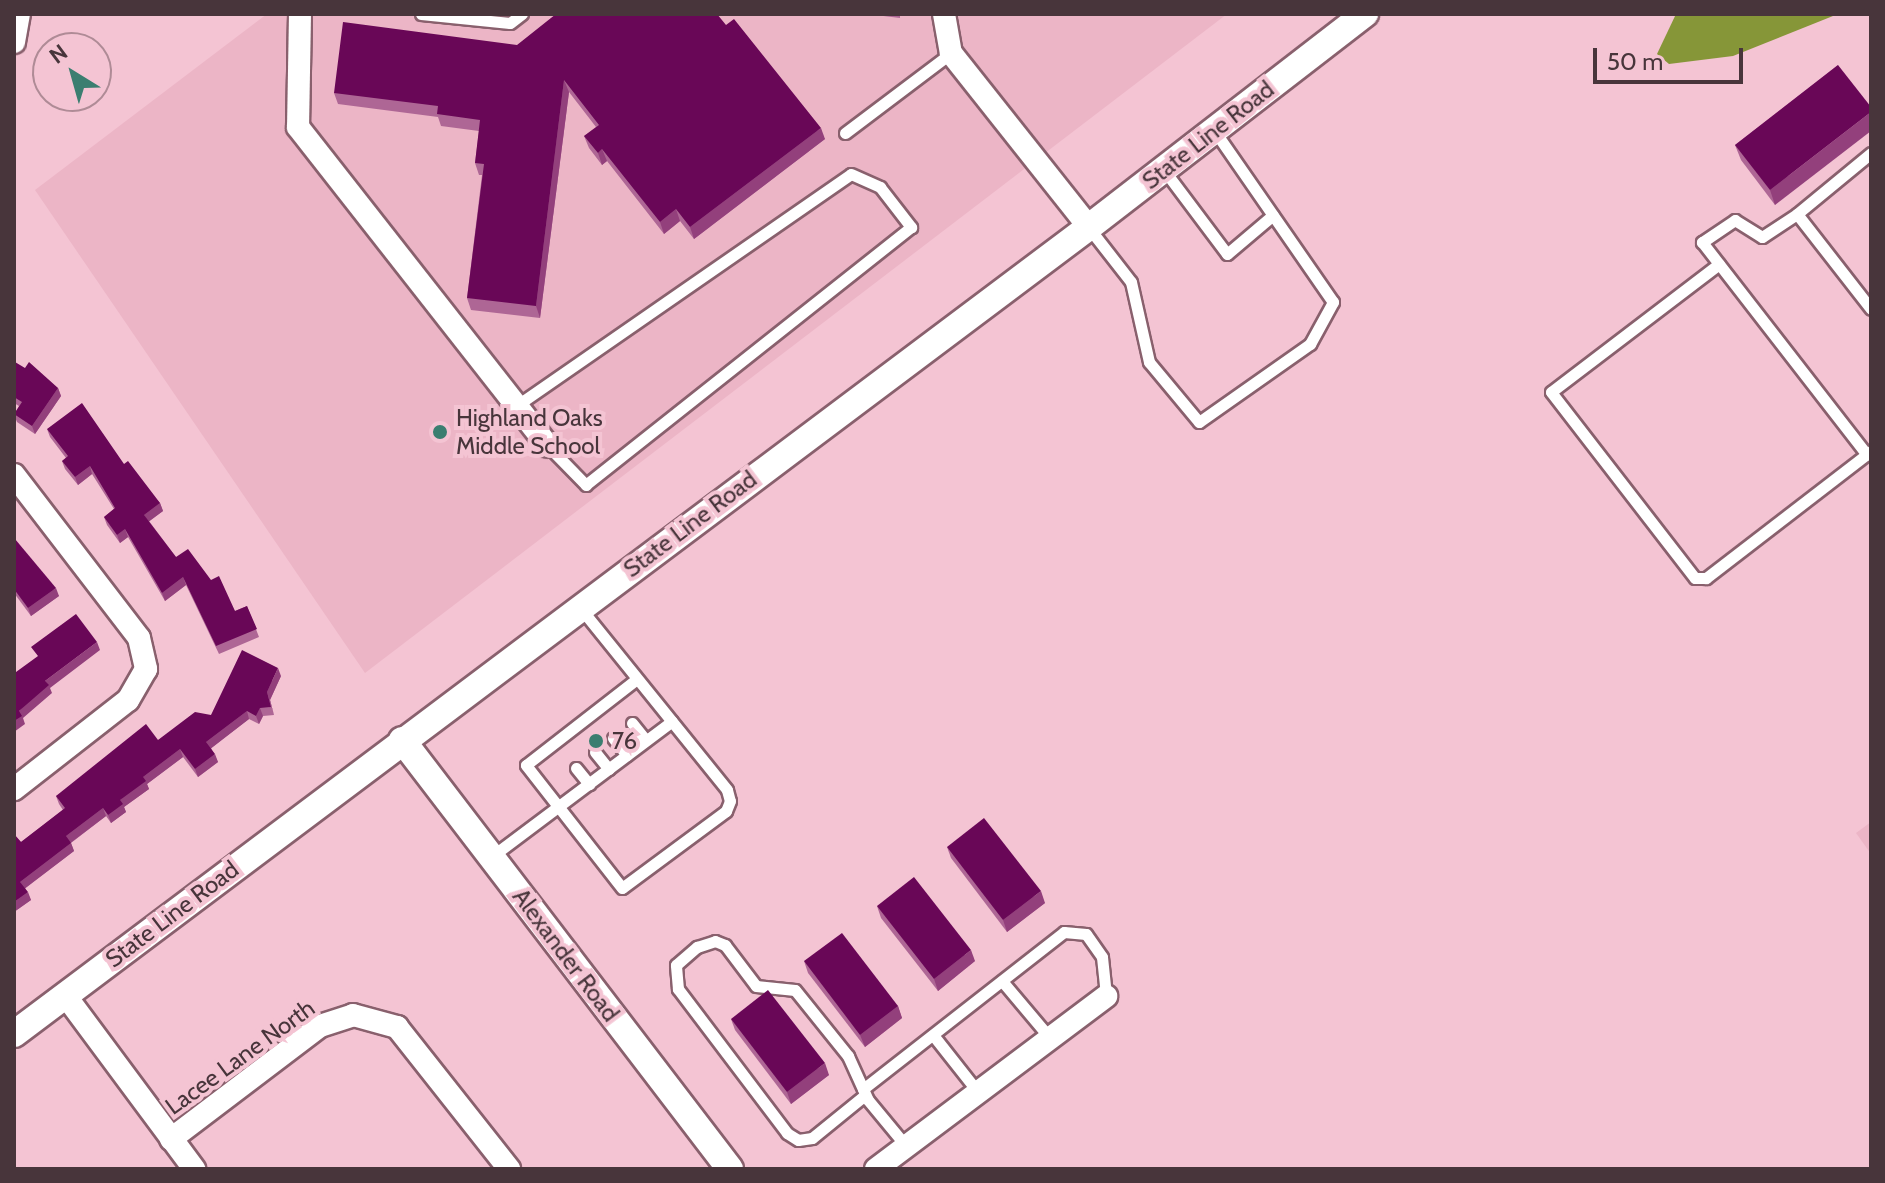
<!DOCTYPE html>
<style>
body{margin:0}
#map{position:relative;width:1885px;height:1183px;overflow:hidden;background:#f4c4d3;font-family:Cabin,sans-serif}
div>[style]{position:absolute}
.built>*{inset:0;background:#ecb5c6}
.water>*{inset:0;background:#869638}
.roads{filter:drop-shadow(2px 0 #89606d) drop-shadow(-2px 0 #89606d) drop-shadow(0 2px #89606d) drop-shadow(0 -2px #89606d)}
.service>*{height:11px;margin:-5.5px;padding:0 5.5px;transform-origin:5.5px;border-radius:5.5px;background:#fff}
.minor>*{height:22px;margin:-11px;padding:0 11px;transform-origin:11px;border-radius:11px;background:#fff}
.tertiary>*{height:26px;margin:-13px;padding:0 13px;transform-origin:13px;border-radius:13px;background:#fff}
.wall>*{inset:0;background:#ae6695}
.shaded-wall>*{inset:0;background:#93407c}
.building>*{inset:0;background:#690757}
.dots>*{width:22px;height:22px;translate:-50% -50%;box-sizing:border-box;border:4px solid #f4c4d3;border-radius:50%}
span{translate:-50% -50%;white-space:nowrap;text-align:center;line-height:1.15;-webkit-text-stroke:8px #f4c4d3;paint-order:stroke}
.street-label{font-size:24px;color:#48353b}
.poi-label{font-size:24px;color:#48353b}
.left{translate:0 -50%;text-align:left}
.frame{position:absolute;inset:0;border:16px solid #48353b;pointer-events:none}
.north{position:absolute;left:32px;top:32px;width:80px;height:80px;box-sizing:border-box;background:#f4c4d3;border:2px solid #af8b96;border-radius:50%;rotate:323deg;font-size:22px;font-weight:700;line-height:32px;text-align:center;color:#48353b}
.north::after{content:'';display:block;margin:auto;width:28px;height:36px;background:#3b7e70;clip-path:polygon(50% 0,100% 100%,50% 72%,0 100%)}
.scale{position:absolute;left:1593px;top:48px;width:150px;height:36px;box-sizing:border-box;border:4px solid #48353b;border-top:0;padding-left:10px;font-size:24px;line-height:28px;white-space:nowrap;color:#48353b;-webkit-text-stroke:6px #f4c4d3;paint-order:stroke}
</style>
<div id="map">
<div class="built">
<i style="clip-path:polygon(267px 14px,1227px 14px,365px 673px,35px 190px)"></i>
<i style="clip-path:polygon(1871px 822px,1871px 854px,1856px 833px)"></i>
</div>
<div class="water">
<i style="clip-path:polygon(1676px 14px,1838px 14px,1733px 56px,1669px 64px,1657px 54px)"></i>
</div>
<div class="roads">
<div class="service">
<i style="left:421px;top:14px;width:89px;rotate:5.8deg"></i>
<i style="left:510px;top:23px;width:15px;rotate:-37deg"></i>
<i style="left:845px;top:133px;width:133px;rotate:-37deg"></i>
<i style="left:1871px;top:153px;width:96px;rotate:140.5deg"></i>
<i style="left:1797px;top:214px;width:120px;rotate:52.1deg"></i>
<i style="left:1164px;top:170px;width:105px;rotate:53.1deg"></i>
<i style="left:1227px;top:254px;width:60px;rotate:-40.3deg"></i>
<i style="left:1797px;top:214px;width:42px;rotate:146.7deg"></i>
<i style="left:1762px;top:237px;width:32px;rotate:-148deg"></i>
<i style="left:1735px;top:220px;width:40px;rotate:146deg"></i>
<i style="left:1702px;top:242px;width:269px;rotate:52.2deg"></i>
<i style="left:1089px;top:228px;width:68px;rotate:52.1deg"></i>
<i style="left:1131px;top:282px;width:82px;rotate:77.3deg"></i>
<i style="left:1149px;top:362px;width:78px;rotate:50.2deg"></i>
<i style="left:1199px;top:422px;width:136px;rotate:-35.1deg"></i>
<i style="left:1310px;top:344px;width:48px;rotate:-61.3deg"></i>
<i style="left:1333px;top:302px;width:209px;rotate:-124.7deg"></i>
<i style="left:1719px;top:264px;width:211px;rotate:142.7deg"></i>
<i style="left:1551px;top:392px;width:235px;rotate:52.3deg"></i>
<i style="left:1695px;top:578px;width:11px"></i>
<i style="left:1706px;top:578px;width:208px;rotate:-37.6deg"></i>
<i style="left:516px;top:406px;width:407px;rotate:-34.7deg"></i>
<i style="left:851px;top:174px;width:32px;rotate:24deg"></i>
<i style="left:880px;top:187px;width:51px;rotate:52.2deg"></i>
<i style="left:911px;top:227px;width:415px;rotate:141.6deg"></i>
<i style="left:586px;top:485px;width:54px;rotate:-134.3deg"></i>
<i style="left:582px;top:610px;width:231px;rotate:51.1deg"></i>
<i style="left:727px;top:790px;width:11px;rotate:75deg"></i>
<i style="left:730px;top:801px;width:11px;rotate:112deg"></i>
<i style="left:726px;top:811px;width:129px;rotate:143.5deg"></i>
<i style="left:622px;top:888px;width:156px;rotate:-128deg"></i>
<i style="left:526px;top:765px;width:140px;rotate:-37.8deg"></i>
<i style="left:632px;top:723px;width:22px;rotate:51deg"></i>
<i style="left:613px;top:738px;width:22px;rotate:51deg"></i>
<i style="left:595px;top:752px;width:22px;rotate:51deg"></i>
<i style="left:576px;top:768px;width:21px;rotate:51deg"></i>
<i style="left:491px;top:857px;width:226px;rotate:-36.9deg"></i>
<i style="left:1002px;top:981px;width:75px;rotate:49.9deg"></i>
<i style="left:933px;top:1035px;width:73px;rotate:51.7deg"></i>
<i style="left:863px;top:1089px;width:255px;rotate:-38deg"></i>
<i style="left:1064px;top:932px;width:22px;rotate:5deg"></i>
<i style="left:1086px;top:934px;width:28px;rotate:55deg"></i>
<i style="left:1102px;top:957px;width:39px;rotate:84deg"></i>
<i style="left:865px;top:1095px;width:68px;rotate:140.9deg"></i>
<i style="left:812px;top:1138px;width:14px;rotate:172deg"></i>
<i style="left:798px;top:1140px;width:13px;rotate:-148deg"></i>
<i style="left:787px;top:1133px;width:181px;rotate:-127.1deg"></i>
<i style="left:678px;top:989px;width:24px;rotate:-95deg"></i>
<i style="left:676px;top:965px;width:28px;rotate:-41deg"></i>
<i style="left:697px;top:947px;width:19px;rotate:-18deg"></i>
<i style="left:715px;top:941px;width:11px;rotate:22deg"></i>
<i style="left:725px;top:945px;width:51px;rotate:52.9deg"></i>
<i style="left:756px;top:986px;width:39px;rotate:6deg"></i>
<i style="left:795px;top:990px;width:85px;rotate:51.2deg"></i>
<i style="left:848px;top:1056px;width:48px;rotate:65.6deg"></i>
<i style="left:868px;top:1100px;width:60px;rotate:50.4deg"></i>
</div>
<div class="minor">
<i style="left:300px;top:14px;width:113px;rotate:91deg"></i>
<i style="left:298px;top:127px;width:405px;rotate:51.9deg"></i>
<i style="left:944px;top:14px;width:40px;rotate:80deg"></i>
<i style="left:951px;top:53px;width:222px;rotate:51.6deg"></i>
<i style="left:14px;top:42px;width:28px;rotate:-80deg"></i>
<i style="left:14px;top:475px;width:205px;rotate:52.5deg"></i>
<i style="left:139px;top:638px;width:32px;rotate:77deg"></i>
<i style="left:146px;top:669px;width:36px;rotate:120deg"></i>
<i style="left:128px;top:700px;width:145px;rotate:142deg"></i>
<i style="left:65px;top:995px;width:217px;rotate:53.4deg"></i>
<i style="left:171px;top:1139px;width:187px;rotate:-37.2deg"></i>
<i style="left:320px;top:1026px;width:35px;rotate:-18deg"></i>
<i style="left:353px;top:1015px;width:46px;rotate:15.3deg"></i>
<i style="left:397px;top:1027px;width:181px;rotate:51.7deg"></i>
<i style="left:876px;top:1169px;width:288px;rotate:-36.9deg"></i>
</div>
<div class="tertiary">
<i style="left:402px;top:740px;width:540px;rotate:52.6deg"></i>
<i style="left:14px;top:1034px;width:1344px;rotate:-36.9deg"></i>
<i style="left:1089px;top:227px;width:349px;rotate:-37.7deg"></i>
</div>
</div>
<div class="wall">
<i style="clip-path:polygon(867px 14px,900px 14px,900px 18px)"></i>
<i style="clip-path:polygon(726px 25px,825px 139px,694px 239px,680px 221px,664px 234px,607px 161px,602px 165px,589px 148px,584px 136px,596px 127px,569px 92px,540px 318px,471px 310px,467px 298px,482px 175px,479px 175px,475px 163px,479px 131px,441px 126px,438px 117px,338px 104px,334px 93px,517px 45px)"></i>
<i style="clip-path:polygon(1838px 65px,1775px 205px,1741px 160px,1735px 145px)"></i>
<i style="clip-path:polygon(14px 364px,58px 388px,61px 396px,35px 434px,17px 422px,14px 415px,19px 406px,14px 403px)"></i>
<i style="clip-path:polygon(47px 429px,124px 464px,160px 503px,163px 511px,149px 521px,176px 557px,235px 611px,247px 606px,259px 637px,219px 654px,186px 585px,165px 601px,128px 537px,120px 543px,107px 525px,104px 517px,114px 509px,92px 474px,78px 485px,65px 469px,62px 461px,66px 458px,50px 437px)"></i>
<i style="clip-path:polygon(14px 540px,59px 596px,31px 616px,14px 593px)"></i>
<i style="clip-path:polygon(281px 676px,270px 700px,274px 715px,263px 716px,259px 724px,249px 719px,211px 748px,218px 762px,198px 777px,183px 757px,147px 784px,149px 789px,124px 807px,126px 812px,111px 823px,106px 816px,71px 843px,74px 851px,25px 888px,31px 900px,14px 912px,14px 836px,21px 842px,63px 810px,59px 804px,56px 796px,158px 740px,211px 715px)"></i>
<i style="clip-path:polygon(947px 847px,1045px 903px,1007px 932px,951px 858px)"></i>
<i style="clip-path:polygon(877px 906px,975px 961px,938px 991px,881px 918px)"></i>
<i style="clip-path:polygon(804px 961px,898px 1006px,902px 1018px,865px 1047px,808px 973px)"></i>
<i style="clip-path:polygon(731px 1019px,829px 1075px,791px 1104px,735px 1030px)"></i>
</div>
<div class="shaded-wall">
<i style="clip-path:polygon(564px 80px,569px 92px,540px 318px,536px 306px)"></i>
<i style="clip-path:polygon(1871px 112px,1871px 131px,1775px 205px,1770px 190px)"></i>
<i style="clip-path:polygon(821px 128px,825px 139px,694px 239px,690px 227px)"></i>
<i style="clip-path:polygon(602px 149px,607px 161px,602px 165px,598px 153px)"></i>
<i style="clip-path:polygon(676px 209px,680px 221px,664px 234px,660px 222px)"></i>
<i style="clip-path:polygon(58px 388px,61px 396px,35px 434px,32px 426px)"></i>
<i style="clip-path:polygon(90px 466px,92px 474px,78px 485px,75px 477px)"></i>
<i style="clip-path:polygon(160px 503px,163px 511px,147px 523px,144px 515px)"></i>
<i style="clip-path:polygon(125px 529px,128px 537px,120px 543px,117px 535px)"></i>
<i style="clip-path:polygon(183px 577px,186px 585px,165px 601px,162px 593px)"></i>
<i style="clip-path:polygon(56px 588px,59px 596px,31px 616px,28px 608px)"></i>
<i style="clip-path:polygon(97px 642px,100px 650px,50px 688px,52px 693px,23px 718px,25px 724px,14px 732px,14px 721px,19px 711px,45px 681px)"></i>
<i style="clip-path:polygon(278px 668px,281px 676px,270px 700px,274px 715px,267px 692px)"></i>
<i style="clip-path:polygon(260px 708px,263px 716px,259px 724px,256px 716px)"></i>
<i style="clip-path:polygon(247px 711px,249px 719px,209px 750px,206px 742px)"></i>
<i style="clip-path:polygon(180px 749px,183px 757px,147px 784px,149px 789px,124px 807px,126px 812px,111px 823px,108px 815px,120px 800px,143px 777px)"></i>
<i style="clip-path:polygon(215px 754px,218px 762px,198px 777px,195px 769px)"></i>
<i style="clip-path:polygon(103px 808px,106px 816px,69px 844px,66px 836px)"></i>
<i style="clip-path:polygon(71px 843px,74px 851px,23px 890px,20px 882px)"></i>
<i style="clip-path:polygon(1041px 891px,1045px 903px,1007px 932px,1003px 920px)"></i>
<i style="clip-path:polygon(28px 892px,31px 900px,14px 912px,14px 902px)"></i>
<i style="clip-path:polygon(971px 950px,975px 961px,938px 991px,934px 979px)"></i>
<i style="clip-path:polygon(898px 1006px,902px 1018px,865px 1047px,860px 1035px)"></i>
<i style="clip-path:polygon(825px 1063px,829px 1075px,791px 1104px,787px 1092px)"></i>
</div>
<div class="building">
<i style="clip-path:polygon(556px 14px,717px 14px,726px 25px,734px 19px,821px 128px,690px 227px,676px 209px,660px 222px,602px 149px,598px 153px,584px 136px,599px 125px,564px 80px,536px 306px,467px 298px,484px 164px,475px 163px,480px 120px,437px 114px,438px 106px,334px 93px,343px 22px,517px 45px)"></i>
<i style="clip-path:polygon(1838px 65px,1871px 107px,1871px 112px,1770px 190px,1735px 145px)"></i>
<i style="clip-path:polygon(15px 362px,25px 368px,29px 362px,58px 388px,32px 426px,14px 414px,22px 402px,14px 397px,14px 364px)"></i>
<i style="clip-path:polygon(82px 403px,124px 464px,128px 461px,160px 503px,144px 515px,176px 557px,188px 549px,211px 580px,219px 576px,235px 611px,247px 606px,257px 629px,216px 646px,183px 577px,162px 593px,125px 529px,117px 535px,104px 517px,115px 508px,90px 466px,75px 477px,62px 461px,68px 456px,47px 429px)"></i>
<i style="clip-path:polygon(15px 539px,56px 588px,28px 608px,14px 589px,14px 540px)"></i>
<i style="clip-path:polygon(76px 614px,97px 642px,45px 681px,49px 685px,19px 711px,22px 716px,14px 721px,14px 672px,16px 672px,38px 656px,31px 647px)"></i>
<i style="clip-path:polygon(242px 650px,278px 668px,267px 692px,271px 707px,260px 708px,256px 716px,247px 711px,206px 742px,215px 754px,195px 769px,180px 749px,143px 777px,146px 781px,120px 800px,123px 804px,108px 815px,103px 808px,66px 836px,71px 843px,20px 882px,28px 892px,14px 902px,14px 836px,15px 835px,21px 842px,65px 808px,56px 796px,146px 724px,158px 740px,195px 712px,211px 715px)"></i>
<i style="clip-path:polygon(984px 818px,1041px 891px,1003px 920px,947px 847px)"></i>
<i style="clip-path:polygon(914px 877px,971px 950px,934px 979px,877px 906px)"></i>
<i style="clip-path:polygon(842px 933px,898px 1006px,860px 1035px,804px 961px)"></i>
<i style="clip-path:polygon(768px 990px,825px 1063px,787px 1092px,731px 1019px)"></i>
</div>
<div class="dots">
<i style="left:440px;top:432px;background:#3b7e70"></i>
<i style="left:596px;top:741px;background:#3b7e70"></i>
</div>
<div class="street-label">
<span style="left:1208px;top:135px;rotate:-38deg">State Line Road</span>
<span style="left:690px;top:524px;rotate:-37deg">State Line Road</span>
<span style="left:172px;top:914px;rotate:-37deg">State Line Road</span>
<span style="left:566px;top:955px;rotate:53deg">Alexander Road</span>
<span style="left:240px;top:1057px;rotate:-36deg">Lacee Lane North</span>
</div>
<div class="poi-label">
<span class="left" style="left:456px;top:432px">Highland Oaks<br>Middle School</span>
<span class="left" style="left:612px;top:741px">76</span>
</div>
<div class="frame"></div>
<div class="north">N</div>
<div class="scale">50 m</div>
</div>
